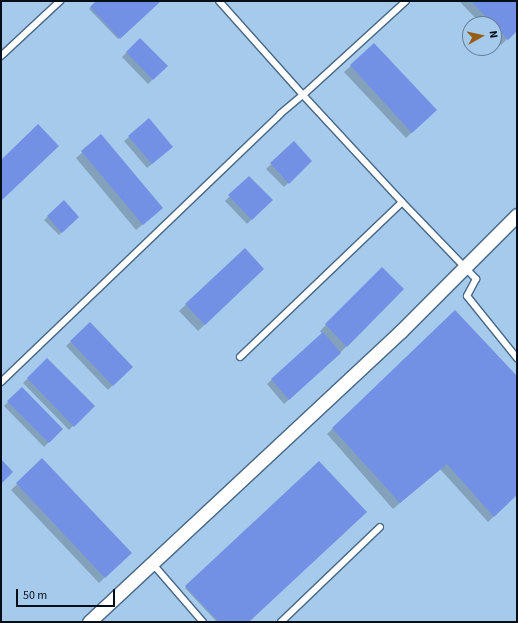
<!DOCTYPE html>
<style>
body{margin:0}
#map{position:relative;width:518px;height:623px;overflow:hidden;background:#a6caec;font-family:"Source Sans 3",sans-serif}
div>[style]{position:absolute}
.shadow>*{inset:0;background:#0003}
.building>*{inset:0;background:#7291e4}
.roads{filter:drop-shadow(1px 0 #476886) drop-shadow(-1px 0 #476886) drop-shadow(0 1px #476886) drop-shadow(0 -1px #476886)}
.lane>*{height:6px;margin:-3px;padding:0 3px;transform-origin:3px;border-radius:3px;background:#fff}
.street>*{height:13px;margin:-6.5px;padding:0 6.5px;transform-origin:6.5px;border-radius:6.5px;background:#fff}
span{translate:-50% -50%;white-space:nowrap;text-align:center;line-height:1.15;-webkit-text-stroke:3px #a6caec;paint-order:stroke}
.frame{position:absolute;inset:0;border:2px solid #030e19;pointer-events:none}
.north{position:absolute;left:462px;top:16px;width:40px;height:40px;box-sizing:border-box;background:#a6caec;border:1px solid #657f98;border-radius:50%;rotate:82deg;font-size:11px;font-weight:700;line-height:16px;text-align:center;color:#030e19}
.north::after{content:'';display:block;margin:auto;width:14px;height:18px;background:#955e17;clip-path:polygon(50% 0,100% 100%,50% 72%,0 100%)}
.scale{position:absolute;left:16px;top:589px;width:99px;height:18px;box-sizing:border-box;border:2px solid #030e19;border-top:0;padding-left:5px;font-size:12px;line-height:14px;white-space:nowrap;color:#030e19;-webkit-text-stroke:3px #a6caec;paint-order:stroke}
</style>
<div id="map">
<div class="shadow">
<i style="clip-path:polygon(97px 1px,159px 1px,118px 39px,89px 9px)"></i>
<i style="clip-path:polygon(459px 1px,517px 1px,517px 30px,501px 45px,494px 37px,494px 24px,481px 24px)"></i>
<i style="clip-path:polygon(140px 39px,166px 66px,148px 84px,122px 57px)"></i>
<i style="clip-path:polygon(374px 44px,429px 116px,406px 138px,344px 72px)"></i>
<i style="clip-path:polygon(101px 136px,155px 214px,136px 230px,76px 158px)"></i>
<i style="clip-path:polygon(129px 137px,167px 151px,147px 168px,124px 141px)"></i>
<i style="clip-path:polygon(294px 143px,311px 161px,284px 187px,266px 169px)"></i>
<i style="clip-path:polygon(249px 177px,271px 200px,247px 224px,225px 201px)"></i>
<i style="clip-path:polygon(64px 201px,78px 217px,59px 235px,44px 220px)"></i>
<i style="clip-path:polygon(245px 250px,257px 275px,198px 331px,179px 311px)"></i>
<i style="clip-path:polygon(382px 268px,403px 289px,336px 357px,284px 404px,267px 384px,322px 334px,320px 331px)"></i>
<i style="clip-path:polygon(455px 311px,517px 378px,517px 494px,488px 522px,440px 469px,393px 509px,327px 434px)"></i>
<i style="clip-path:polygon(90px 324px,131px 367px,108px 390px,66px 346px)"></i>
<i style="clip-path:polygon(47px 359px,93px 406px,69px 430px,23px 383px)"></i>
<i style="clip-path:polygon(22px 388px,62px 429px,44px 447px,4px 406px)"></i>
<i style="clip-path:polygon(42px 460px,130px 553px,99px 583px,11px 490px)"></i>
<i style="clip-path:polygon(319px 462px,248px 622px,217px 622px,185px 588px)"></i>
</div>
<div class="building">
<i style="clip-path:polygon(96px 1px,161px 1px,120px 39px,90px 7px)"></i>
<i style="clip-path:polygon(471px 1px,517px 1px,517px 31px,508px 40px)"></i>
<i style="clip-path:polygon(140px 38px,168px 66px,153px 80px,126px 52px)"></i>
<i style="clip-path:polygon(374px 43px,437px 110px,412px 133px,350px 65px)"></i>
<i style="clip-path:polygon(149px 118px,173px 147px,152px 164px,128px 136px)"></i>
<i style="clip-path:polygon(38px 124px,59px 146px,1px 201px,1px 160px)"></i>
<i style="clip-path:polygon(101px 134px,163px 208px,143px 225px,81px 151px)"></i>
<i style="clip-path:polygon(294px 141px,312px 161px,289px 184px,270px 163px)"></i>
<i style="clip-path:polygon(249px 176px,273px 200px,252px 220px,228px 195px)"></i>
<i style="clip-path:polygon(64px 200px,79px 217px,62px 233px,47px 216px)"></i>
<i style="clip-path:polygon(245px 248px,264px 269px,205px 325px,185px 304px)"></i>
<i style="clip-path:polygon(382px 267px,404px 289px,347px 347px,325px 324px)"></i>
<i style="clip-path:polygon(455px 310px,517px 376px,517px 495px,494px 517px,447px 464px,400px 503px,332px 428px)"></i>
<i style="clip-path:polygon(90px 322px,133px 367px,113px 386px,70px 341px)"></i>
<i style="clip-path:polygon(323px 332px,341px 353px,289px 400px,271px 379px)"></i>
<i style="clip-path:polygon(47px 358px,95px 406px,74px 427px,27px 378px)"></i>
<i style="clip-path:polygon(22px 387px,63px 429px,49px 443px,7px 401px)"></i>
<i style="clip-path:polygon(42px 458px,132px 553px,105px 578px,16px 483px)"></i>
<i style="clip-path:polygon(1px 459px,13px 472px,1px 484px)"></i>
<i style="clip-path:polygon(319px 461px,367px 512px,249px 622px,219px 622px,185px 586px)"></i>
</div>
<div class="roads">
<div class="lane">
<i style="left:1px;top:56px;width:81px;rotate:-43deg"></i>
<i style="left:402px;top:202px;width:146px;rotate:-132.8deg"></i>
<i style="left:303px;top:95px;width:139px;rotate:-42.4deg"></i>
<i style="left:240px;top:357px;width:224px;rotate:-43.7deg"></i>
<i style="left:402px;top:202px;width:107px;rotate:46.1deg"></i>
<i style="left:476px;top:279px;width:19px;rotate:118deg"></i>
<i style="left:467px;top:296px;width:80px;rotate:51.1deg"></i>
<i style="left:1px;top:382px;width:387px;rotate:-43.8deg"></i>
<i style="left:280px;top:114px;width:30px;rotate:-40deg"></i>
<i style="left:303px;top:95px;width:126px;rotate:-131.8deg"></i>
<i style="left:152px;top:563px;width:78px;rotate:49.2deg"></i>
<i style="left:281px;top:622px;width:137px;rotate:-43.8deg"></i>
</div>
<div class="street">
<i style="left:89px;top:622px;width:427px;rotate:-43deg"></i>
<i style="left:401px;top:331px;width:164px;rotate:-45deg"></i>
</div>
</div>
<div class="frame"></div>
<div class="north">N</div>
<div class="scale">50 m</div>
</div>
